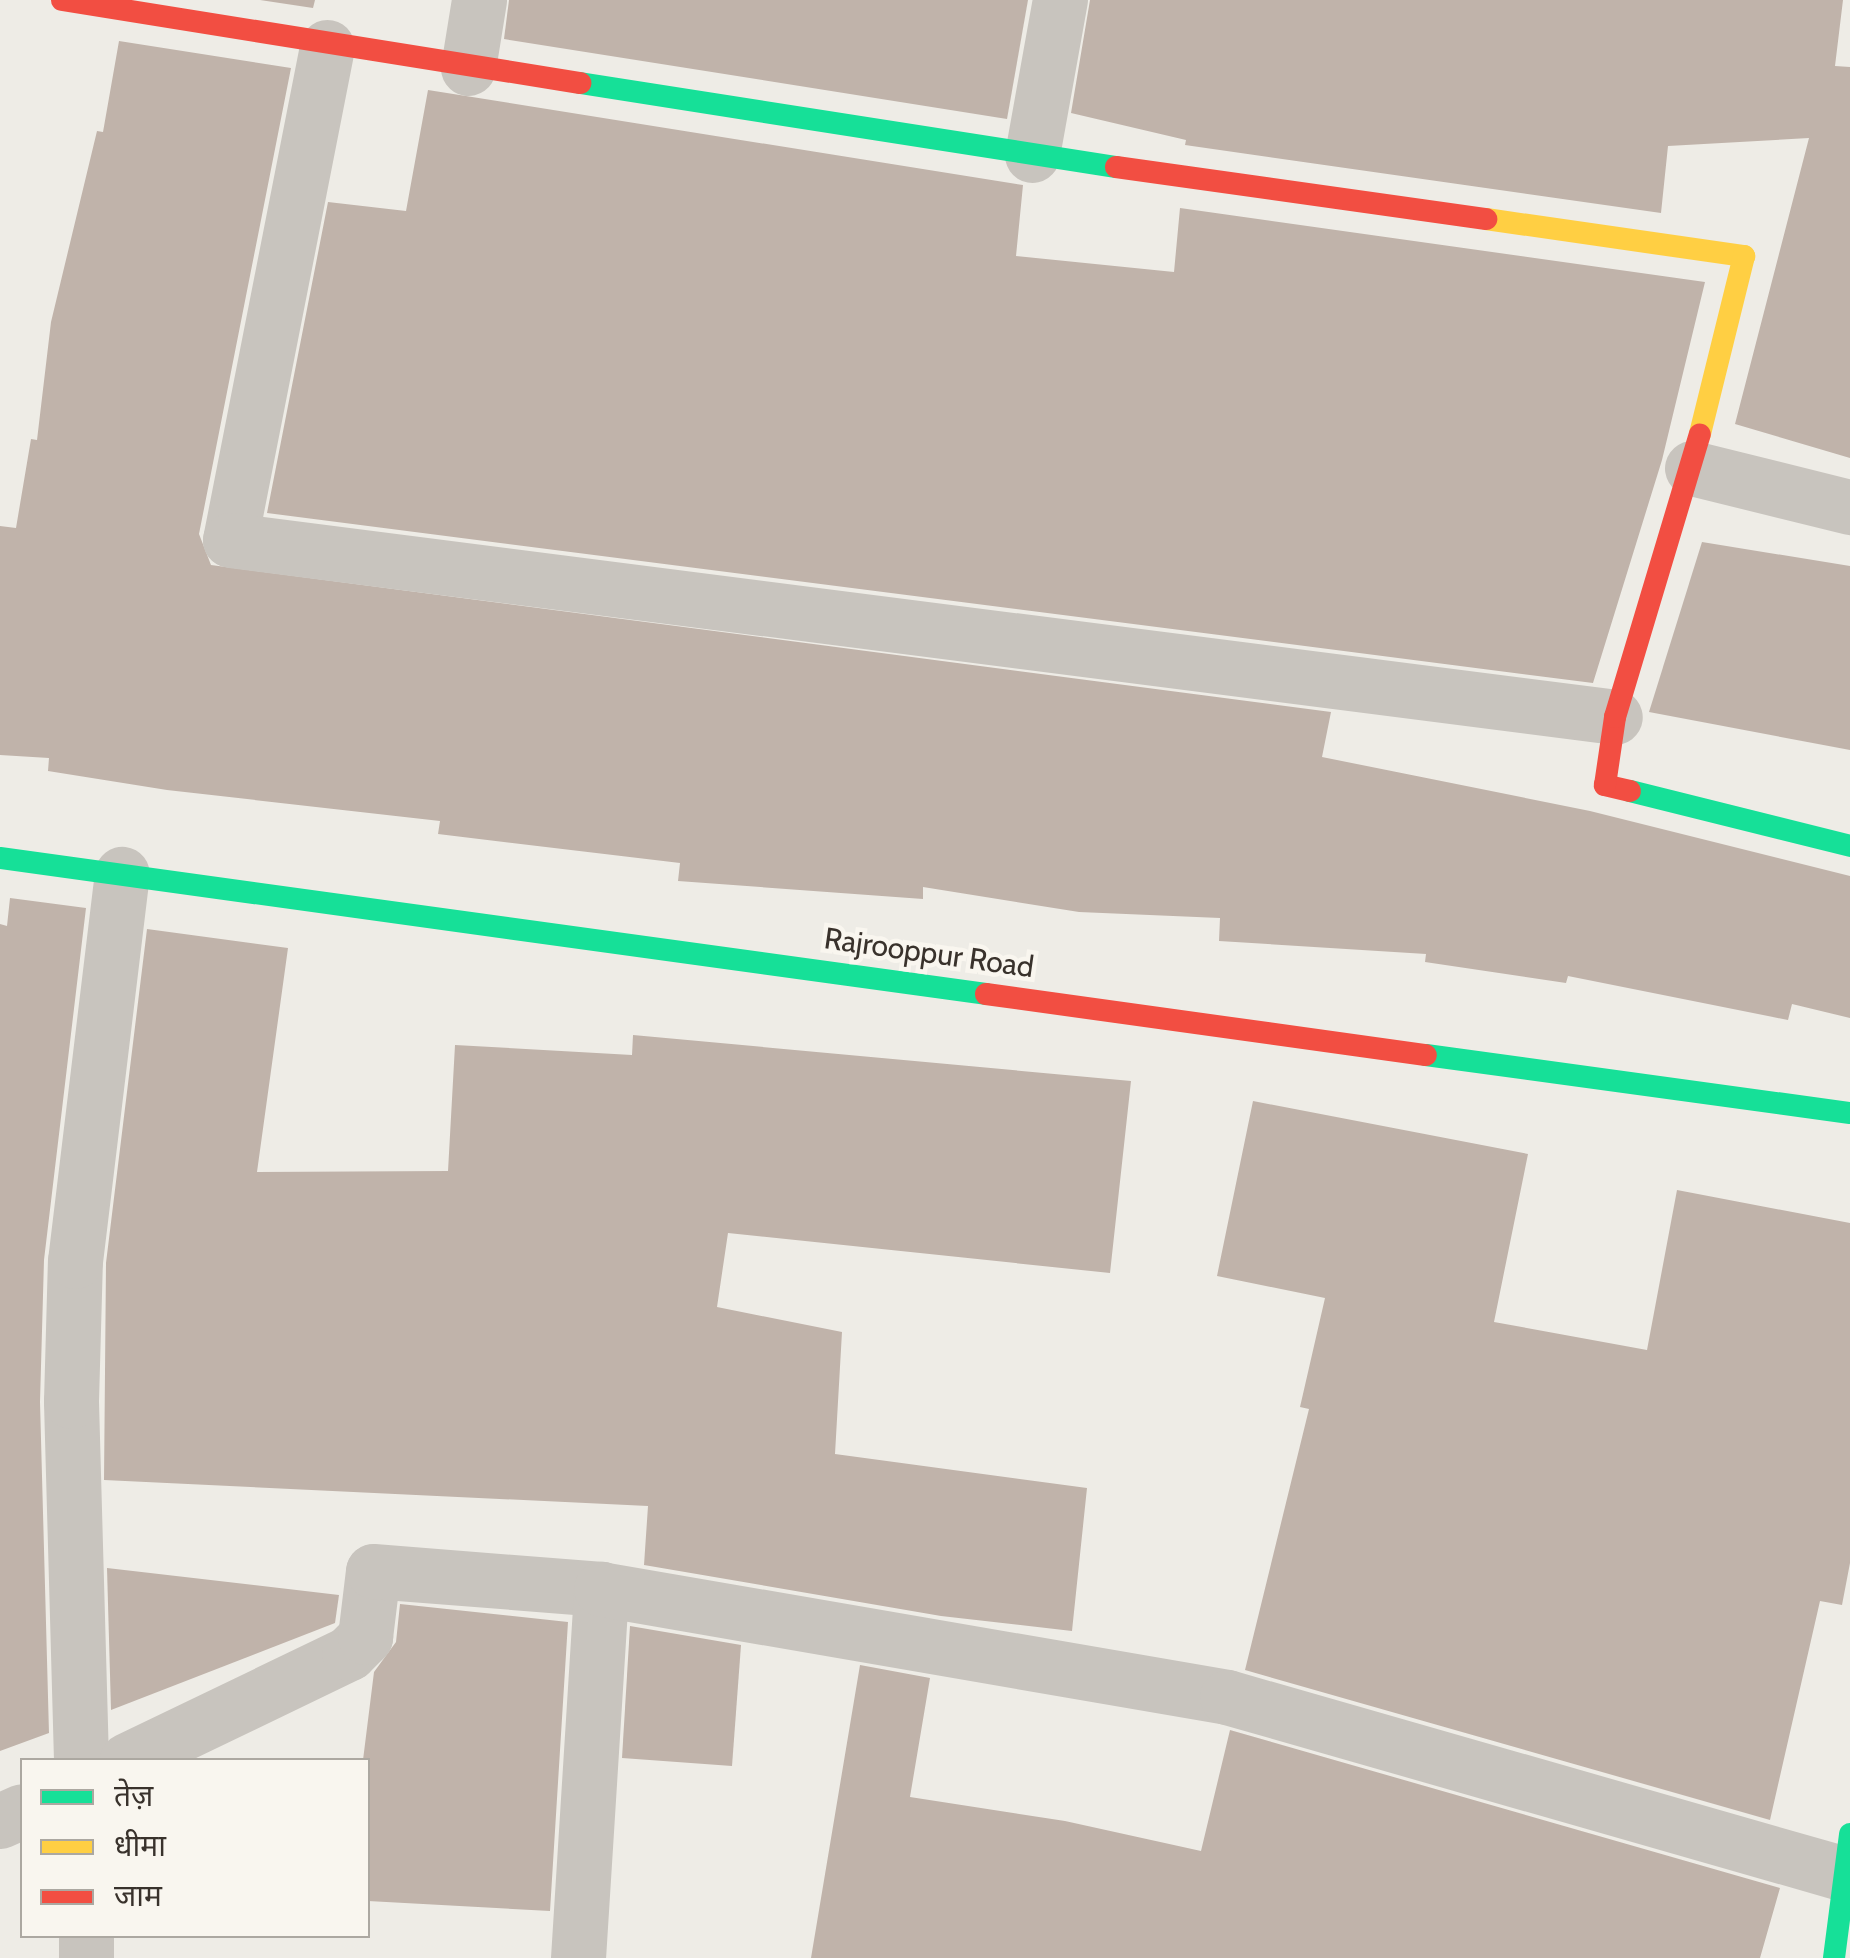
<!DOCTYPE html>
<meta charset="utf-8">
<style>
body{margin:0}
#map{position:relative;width:1850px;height:1958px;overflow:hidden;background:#eeece6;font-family:Cabin,"Noto Sans Devanagari",sans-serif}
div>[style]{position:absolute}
.building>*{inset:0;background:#c0b3aa}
.street>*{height:55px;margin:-27.5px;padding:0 27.5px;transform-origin:27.5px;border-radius:27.5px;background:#c8c4be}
.fast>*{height:22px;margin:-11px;padding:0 11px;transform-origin:11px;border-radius:11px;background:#16e098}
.slow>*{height:22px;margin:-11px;padding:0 11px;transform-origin:11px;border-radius:11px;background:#ffcf43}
.jam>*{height:22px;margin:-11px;padding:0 11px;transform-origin:11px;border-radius:11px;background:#f24e42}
span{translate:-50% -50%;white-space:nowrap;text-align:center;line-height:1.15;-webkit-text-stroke:9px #f9f6ef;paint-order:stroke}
.street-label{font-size:30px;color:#39322c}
.legend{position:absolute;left:20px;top:1758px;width:350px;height:180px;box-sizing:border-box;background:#f9f6ef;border:2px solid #aca8a1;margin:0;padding:12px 18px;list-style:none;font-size:30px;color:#39322c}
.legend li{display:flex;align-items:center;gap:20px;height:50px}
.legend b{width:50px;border:2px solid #aca8a1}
</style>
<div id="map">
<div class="building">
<i style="clip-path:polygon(260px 0,315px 0,313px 8px)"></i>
<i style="clip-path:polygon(509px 0,1028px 0,1007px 119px,504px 39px)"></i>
<i style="clip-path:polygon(1090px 0,1843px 0,1835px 66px,1850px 67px,1850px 458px,1735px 424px,1809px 138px,1668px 146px,1661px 213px,1185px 145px,1186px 140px,1071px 113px)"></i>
<i style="clip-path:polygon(119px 41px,291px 68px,199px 534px,211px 565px,1331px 712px,1322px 757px,1590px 811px,1850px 876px,1850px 1018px,1792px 1004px,1788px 1020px,1568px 976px,1566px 983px,1425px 962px,1426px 954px,1219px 941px,1220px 918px,1079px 912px,923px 887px,923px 899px,678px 881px,680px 863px,438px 834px,440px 821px,167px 790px,48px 771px,49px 758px,0 755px,0 526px,16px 528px,31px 439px,37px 440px,51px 322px,97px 131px,103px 132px)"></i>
<i style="clip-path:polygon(428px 90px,1023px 185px,1016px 256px,1174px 272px,1180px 208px,1705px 282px,1662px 460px,1593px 683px,267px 513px,328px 202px,406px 211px)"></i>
<i style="clip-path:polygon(1702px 542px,1850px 566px,1850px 750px,1649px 712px)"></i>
<i style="clip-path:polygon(10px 898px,86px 908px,44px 1260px,40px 1402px,49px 1733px,0 1751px,0 924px,7px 926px)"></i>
<i style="clip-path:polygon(147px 929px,288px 948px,257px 1172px,448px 1171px,455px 1045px,632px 1055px,633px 1035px,1131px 1081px,1110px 1273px,728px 1233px,717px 1307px,842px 1332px,835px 1454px,1087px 1488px,1072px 1631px,941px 1616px,644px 1565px,648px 1506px,104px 1480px,106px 1263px)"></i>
<i style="clip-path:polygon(1253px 1101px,1528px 1154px,1494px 1322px,1647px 1350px,1677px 1190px,1850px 1223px,1850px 1563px,1842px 1605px,1820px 1601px,1770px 1820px,1245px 1670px,1309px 1409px,1300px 1407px,1325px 1298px,1217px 1276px)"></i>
<i style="clip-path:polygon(107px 1568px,339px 1595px,335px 1623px,111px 1710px)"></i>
<i style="clip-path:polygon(400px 1604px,568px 1622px,550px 1911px,368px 1901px,363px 1760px,374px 1672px,396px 1642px)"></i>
<i style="clip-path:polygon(630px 1626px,741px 1645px,732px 1766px,622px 1758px)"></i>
<i style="clip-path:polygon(860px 1665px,930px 1678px,910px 1797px,1065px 1821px,1201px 1851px,1230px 1730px,1780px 1888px,1760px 1958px,811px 1958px)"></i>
</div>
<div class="street">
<i style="left:327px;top:47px;width:502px;rotate:101.13deg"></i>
<i style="left:230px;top:540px;width:1396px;rotate:7.28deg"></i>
<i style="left:468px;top:68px;width:69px;rotate:-80.8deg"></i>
<i style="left:1032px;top:155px;width:158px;rotate:-79.8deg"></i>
<i style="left:1692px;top:468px;width:163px;rotate:13.9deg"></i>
<i style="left:81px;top:1760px;width:359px;rotate:-91.6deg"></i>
<i style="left:71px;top:1401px;width:140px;rotate:-88.4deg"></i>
<i style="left:75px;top:1261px;width:390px;rotate:-83.1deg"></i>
<i style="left:127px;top:1760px;width:246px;rotate:-25.7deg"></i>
<i style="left:349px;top:1653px;width:23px;rotate:-45deg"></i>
<i style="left:365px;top:1637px;width:66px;rotate:-83.1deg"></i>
<i style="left:373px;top:1571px;width:229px;rotate:4.5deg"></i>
<i style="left:0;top:1821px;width:24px;rotate:-24deg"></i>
<i style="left:86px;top:1936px;width:22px;rotate:90deg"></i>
<i style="left:578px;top:1958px;width:370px;rotate:-86.4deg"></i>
<i style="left:601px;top:1589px;width:635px;rotate:9.79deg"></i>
<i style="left:1227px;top:1697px;width:639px;rotate:15.99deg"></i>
</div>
<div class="fast">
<i style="left:580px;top:83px;width:543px;rotate:8.91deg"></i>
<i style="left:1630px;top:791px;width:227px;rotate:14deg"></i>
<i style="left:0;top:858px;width:995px;rotate:7.85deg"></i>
<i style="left:1426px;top:1055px;width:428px;rotate:7.8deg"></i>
<i style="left:1834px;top:1958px;width:125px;rotate:-82.6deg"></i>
</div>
<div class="slow">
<i style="left:1486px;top:219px;width:261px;rotate:8.2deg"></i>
<i style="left:1744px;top:256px;width:183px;rotate:103.9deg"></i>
</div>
<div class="jam">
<i style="left:62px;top:0;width:525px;rotate:9.1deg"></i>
<i style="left:1116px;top:167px;width:374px;rotate:8deg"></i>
<i style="left:1630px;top:791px;width:26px;rotate:-167deg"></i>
<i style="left:1605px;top:785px;width:69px;rotate:-81.6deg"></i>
<i style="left:1615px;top:717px;width:295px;rotate:-73.3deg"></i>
<i style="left:986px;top:994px;width:444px;rotate:7.9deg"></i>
</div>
<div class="street-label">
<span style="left:929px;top:953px;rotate:8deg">Rajrooppur Road</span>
</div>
<ul class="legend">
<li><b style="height:12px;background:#16e098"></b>तेज़</li>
<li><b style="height:12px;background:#ffcf43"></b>धीमा</li>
<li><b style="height:12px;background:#f24e42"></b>जाम</li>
</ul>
</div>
